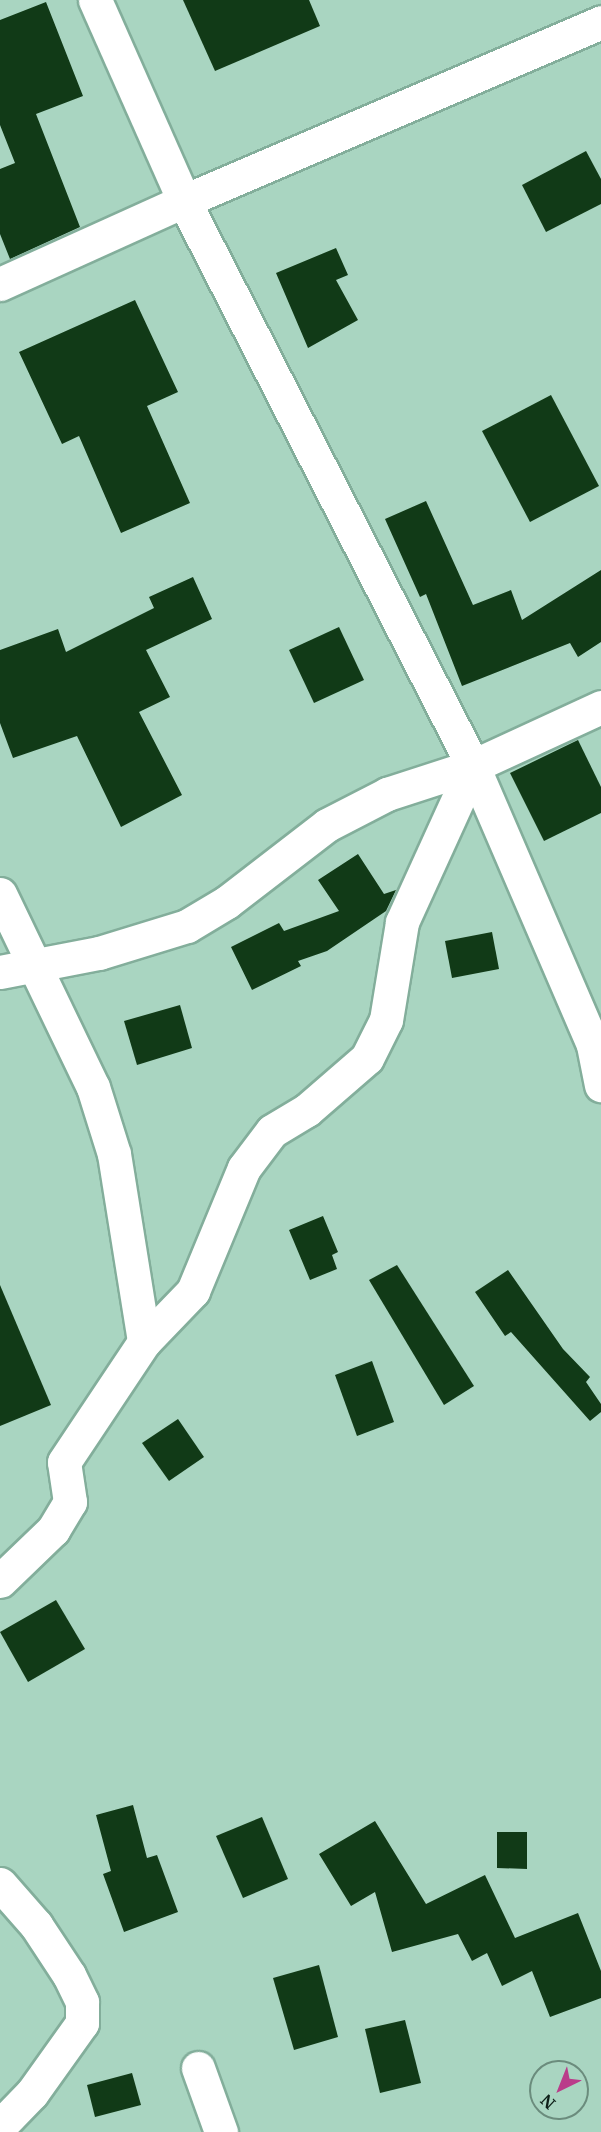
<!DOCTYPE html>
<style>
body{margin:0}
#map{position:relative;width:601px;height:2132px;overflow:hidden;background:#a9d5c1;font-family:Merriweather,serif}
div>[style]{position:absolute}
.building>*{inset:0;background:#113a17}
.roads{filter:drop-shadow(2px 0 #83ae9b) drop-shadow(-2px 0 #83ae9b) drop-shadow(0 2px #83ae9b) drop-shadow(0 -2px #83ae9b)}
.street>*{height:33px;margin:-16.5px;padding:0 16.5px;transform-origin:16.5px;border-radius:16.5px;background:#fff}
span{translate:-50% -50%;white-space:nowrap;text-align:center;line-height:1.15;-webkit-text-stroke:6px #a9d5c1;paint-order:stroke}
.north{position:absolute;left:529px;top:2060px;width:60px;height:60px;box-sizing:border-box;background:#a9d5c1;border:2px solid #6b8c7d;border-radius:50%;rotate:223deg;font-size:16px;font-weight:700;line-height:24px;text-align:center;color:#0e1f18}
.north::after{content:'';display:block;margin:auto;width:21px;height:27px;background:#ba3c8a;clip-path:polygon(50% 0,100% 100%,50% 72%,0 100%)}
</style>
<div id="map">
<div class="building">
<i style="clip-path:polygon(183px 0,309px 0,320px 26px,215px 71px)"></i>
<i style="clip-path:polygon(46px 2px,83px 96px,36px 114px,80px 227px,10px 259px,0 234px,0 169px,15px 163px,0 125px,0 20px)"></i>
<i style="clip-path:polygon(586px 151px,601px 179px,601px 204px,546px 232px,522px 185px)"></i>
<i style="clip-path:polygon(336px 248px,348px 275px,336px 280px,358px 320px,308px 348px,276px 273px)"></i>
<i style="clip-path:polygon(135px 300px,178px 392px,147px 406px,190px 503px,121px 533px,79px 436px,62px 444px,19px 352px)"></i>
<i style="clip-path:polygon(551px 395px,599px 486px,530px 522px,482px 431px)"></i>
<i style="clip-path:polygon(426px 501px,473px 605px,511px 590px,522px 620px,601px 570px,601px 642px,578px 657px,570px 643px,462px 686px,426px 594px,420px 597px,385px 519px)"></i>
<i style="clip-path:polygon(193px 577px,212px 619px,146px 650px,170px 697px,139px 712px,182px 795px,121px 827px,77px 736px,13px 758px,0 723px,0 650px,58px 629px,66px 652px,154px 608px,149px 597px)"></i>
<i style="clip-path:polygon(339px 627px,364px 680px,314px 703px,289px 650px)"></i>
<i style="clip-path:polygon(578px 740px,601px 787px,601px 813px,544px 841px,510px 773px)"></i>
<i style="clip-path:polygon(358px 854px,384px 894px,396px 890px,386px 911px,327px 951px,298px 961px,301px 966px,252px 990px,231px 947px,279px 923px,284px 931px,339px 911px,318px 880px)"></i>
<i style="clip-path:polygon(492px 932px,499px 969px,452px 978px,445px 941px)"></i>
<i style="clip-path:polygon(180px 1005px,192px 1048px,137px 1065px,124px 1021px)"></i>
<i style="clip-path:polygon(323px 1216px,338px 1252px,332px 1255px,337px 1269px,310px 1280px,289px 1230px)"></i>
<i style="clip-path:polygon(397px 1265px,474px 1386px,444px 1405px,369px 1280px)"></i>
<i style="clip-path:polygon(508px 1270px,563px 1349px,590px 1377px,586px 1382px,601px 1404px,601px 1412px,590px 1421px,511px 1332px,505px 1336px,475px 1292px)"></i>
<i style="clip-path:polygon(0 1285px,51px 1405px,0 1426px)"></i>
<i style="clip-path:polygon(372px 1361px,394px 1422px,357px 1436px,335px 1375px)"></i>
<i style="clip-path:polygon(178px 1419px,204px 1457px,169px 1481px,142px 1443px)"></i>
<i style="clip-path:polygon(56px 1600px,85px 1649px,28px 1682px,0 1632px)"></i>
<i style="clip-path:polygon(133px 1805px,147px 1858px,157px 1855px,178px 1912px,124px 1932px,103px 1874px,111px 1871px,96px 1815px)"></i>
<i style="clip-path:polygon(262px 1817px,288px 1879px,243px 1898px,216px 1836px)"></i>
<i style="clip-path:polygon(375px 1821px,426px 1904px,485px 1875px,515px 1938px,578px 1913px,601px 1971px,601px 1998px,550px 2017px,532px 1971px,502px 1986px,487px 1953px,472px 1961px,458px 1934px,392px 1952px,375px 1892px,351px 1906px,319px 1854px)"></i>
<i style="clip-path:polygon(497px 1832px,527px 1832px,527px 1869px,497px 1868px)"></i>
<i style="clip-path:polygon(319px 1965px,338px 2037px,294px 2050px,273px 1978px)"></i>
<i style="clip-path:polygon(405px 2020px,421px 2083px,380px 2093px,365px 2029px)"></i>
<i style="clip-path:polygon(132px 2073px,141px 2105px,95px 2117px,87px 2085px)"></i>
</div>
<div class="roads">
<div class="street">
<i style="left:95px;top:0;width:220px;rotate:66.1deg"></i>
<i style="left:184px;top:201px;width:635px;rotate:62.91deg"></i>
<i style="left:473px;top:766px;width:304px;rotate:66.7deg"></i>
<i style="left:593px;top:1045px;width:41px;rotate:78.7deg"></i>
<i style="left:0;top:284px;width:202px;rotate:-24.3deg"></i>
<i style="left:184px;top:201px;width:454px;rotate:-23.2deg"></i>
<i style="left:0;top:894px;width:214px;rotate:64.3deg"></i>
<i style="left:93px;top:1087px;width:70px;rotate:72.6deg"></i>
<i style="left:114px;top:1154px;width:190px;rotate:80.9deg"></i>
<i style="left:0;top:972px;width:101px;rotate:-10.9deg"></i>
<i style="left:99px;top:953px;width:92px;rotate:-17.1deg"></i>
<i style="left:187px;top:926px;width:47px;rotate:-31deg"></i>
<i style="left:227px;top:902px;width:126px;rotate:-37.6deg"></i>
<i style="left:327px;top:825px;width:68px;rotate:-27.3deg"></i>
<i style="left:387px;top:794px;width:90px;rotate:-18deg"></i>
<i style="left:473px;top:766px;width:141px;rotate:-24.7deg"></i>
<i style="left:0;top:1581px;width:74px;rotate:-43.9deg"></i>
<i style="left:53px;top:1530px;width:33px;rotate:-59deg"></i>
<i style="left:70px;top:1502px;width:40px;rotate:-98.5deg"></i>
<i style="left:64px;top:1462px;width:144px;rotate:-56.3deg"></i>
<i style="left:144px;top:1342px;width:71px;rotate:-46.1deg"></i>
<i style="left:193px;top:1291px;width:133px;rotate:-67.5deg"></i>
<i style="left:244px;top:1168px;width:46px;rotate:-52.9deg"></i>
<i style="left:272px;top:1131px;width:41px;rotate:-31deg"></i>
<i style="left:307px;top:1110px;width:79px;rotate:-40.9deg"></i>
<i style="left:367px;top:1058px;width:42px;rotate:-63.4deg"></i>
<i style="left:386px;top:1020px;width:99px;rotate:-80.7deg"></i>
<i style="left:402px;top:922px;width:171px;rotate:-65.5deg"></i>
<i style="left:0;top:1884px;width:55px;rotate:48.7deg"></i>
<i style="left:36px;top:1925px;width:60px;rotate:56.6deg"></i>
<i style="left:69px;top:1975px;width:30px;rotate:64deg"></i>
<i style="left:82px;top:2002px;width:21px;rotate:90deg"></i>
<i style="left:82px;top:2023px;width:86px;rotate:125.5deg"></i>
<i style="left:32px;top:2093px;width:46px;rotate:134.1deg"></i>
<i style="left:198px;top:2068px;width:68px;rotate:70.2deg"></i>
</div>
</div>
<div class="north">N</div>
</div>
